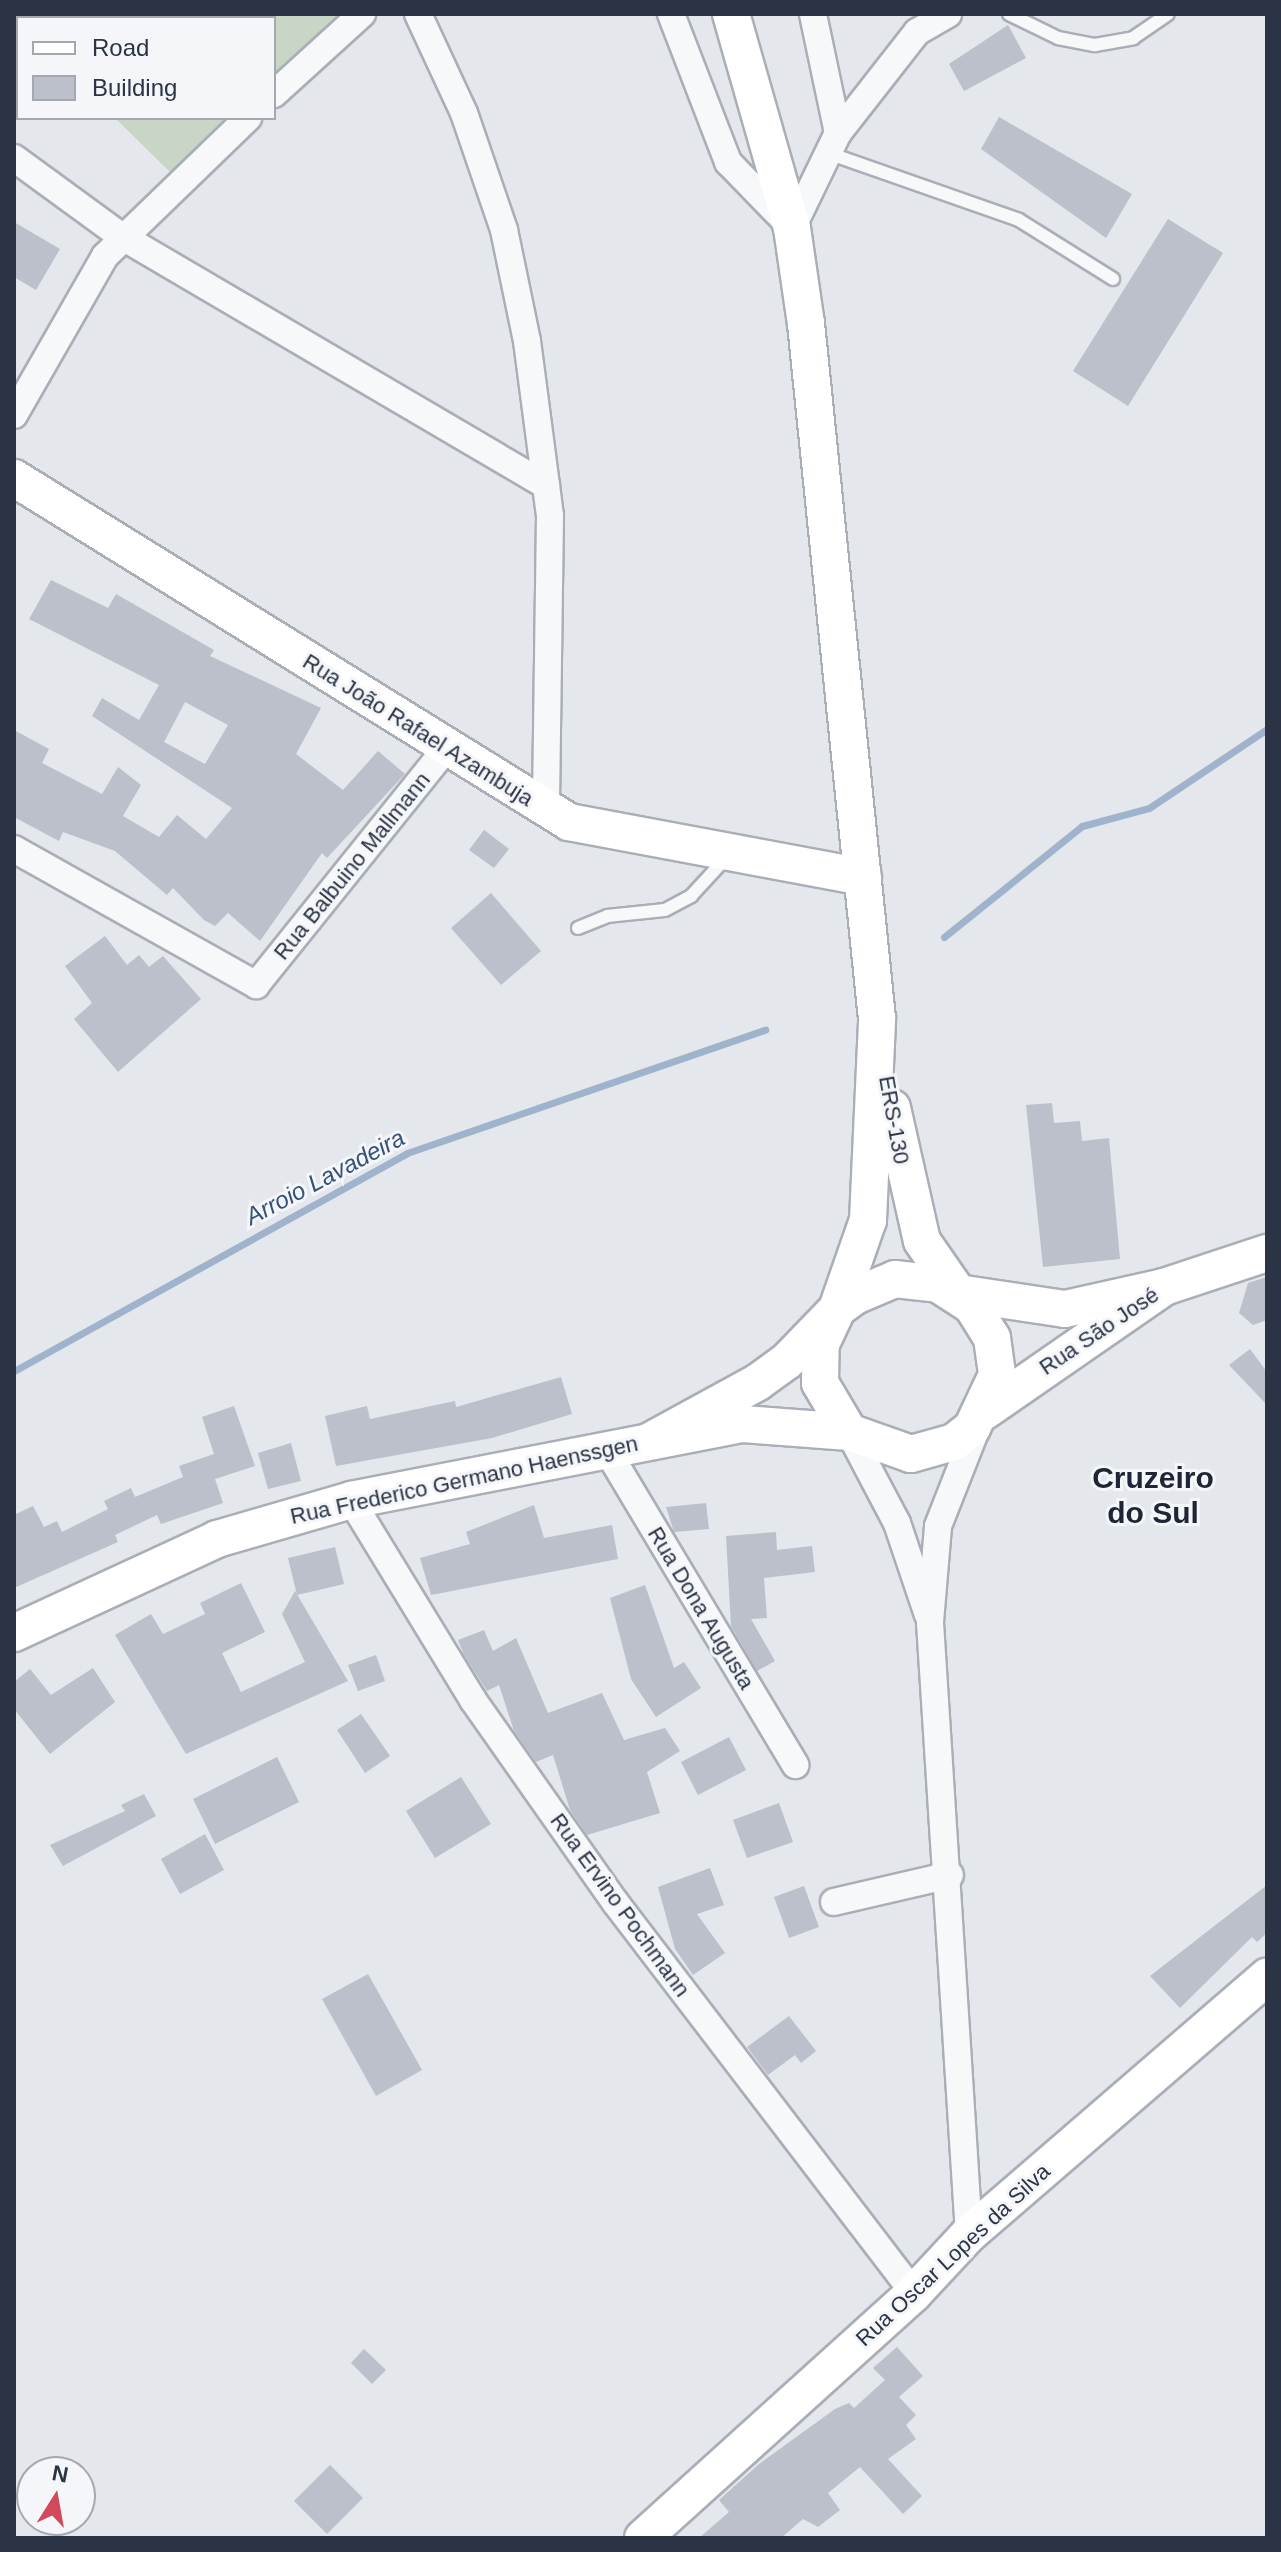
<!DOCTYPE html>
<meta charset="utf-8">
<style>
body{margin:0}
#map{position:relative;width:1281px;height:2552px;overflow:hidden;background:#e4e7ec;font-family:Helvetica,sans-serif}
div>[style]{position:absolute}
.green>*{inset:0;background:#c9d6c5}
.stream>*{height:7px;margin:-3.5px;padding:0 3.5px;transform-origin:3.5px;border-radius:3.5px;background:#9fb4cc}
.building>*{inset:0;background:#bbc0ca}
.roads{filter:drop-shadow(2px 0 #a9aeb7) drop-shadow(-2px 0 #a9aeb7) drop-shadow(0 2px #a9aeb7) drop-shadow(0 -2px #a9aeb7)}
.lane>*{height:12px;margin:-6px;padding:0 6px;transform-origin:6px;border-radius:6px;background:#f7f8fa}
.street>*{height:26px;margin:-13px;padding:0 13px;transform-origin:13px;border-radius:13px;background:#f7f8fa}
.secondary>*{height:36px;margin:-18px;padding:0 18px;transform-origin:18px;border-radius:18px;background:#fff}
span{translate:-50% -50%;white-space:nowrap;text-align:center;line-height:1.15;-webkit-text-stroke:6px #f4f6f9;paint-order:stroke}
.street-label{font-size:22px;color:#2b3445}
.water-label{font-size:24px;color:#34527a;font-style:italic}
.district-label{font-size:30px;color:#1d2536;font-weight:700}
.frame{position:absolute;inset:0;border:16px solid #2b3445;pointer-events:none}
.legend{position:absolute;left:16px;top:16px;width:260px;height:104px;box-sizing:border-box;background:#f4f6f9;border:2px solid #a4a8b1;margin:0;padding:10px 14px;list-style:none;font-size:24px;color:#2b3445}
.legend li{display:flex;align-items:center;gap:16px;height:40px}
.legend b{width:40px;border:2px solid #a4a8b1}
.north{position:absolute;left:16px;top:2456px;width:80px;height:80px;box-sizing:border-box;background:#f4f6f9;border:2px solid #a4a8b1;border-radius:50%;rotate:11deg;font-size:22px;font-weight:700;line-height:32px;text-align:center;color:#2b3445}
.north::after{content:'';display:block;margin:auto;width:28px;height:36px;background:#d1495b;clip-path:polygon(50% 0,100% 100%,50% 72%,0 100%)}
</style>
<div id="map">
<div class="green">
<i style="clip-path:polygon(77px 14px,339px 14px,274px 75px,274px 18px)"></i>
<i style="clip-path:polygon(115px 118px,228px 118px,170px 172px)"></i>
</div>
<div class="stream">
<i style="left:944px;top:937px;width:177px;rotate:-38.8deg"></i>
<i style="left:1082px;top:826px;width:69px;rotate:-15deg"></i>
<i style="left:1149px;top:808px;width:142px;rotate:-33.8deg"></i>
<i style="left:14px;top:1371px;width:449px;rotate:-29deg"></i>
<i style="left:407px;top:1153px;width:379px;rotate:-19deg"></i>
</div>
<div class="building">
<i style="clip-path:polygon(1008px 25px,1026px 58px,964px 91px,949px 64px)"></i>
<i style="clip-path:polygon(999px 117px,1132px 194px,1106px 238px,981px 149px)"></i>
<i style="clip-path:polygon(1168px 219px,1223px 253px,1128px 406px,1073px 371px)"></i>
<i style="clip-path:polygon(14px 222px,60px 249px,36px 290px,14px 277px)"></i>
<i style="clip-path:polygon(evenodd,51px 580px,108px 608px,116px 594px,214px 650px,210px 656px,321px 708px,296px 754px,343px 790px,378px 751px,405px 774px,327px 858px,322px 853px,260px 941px,228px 913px,215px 926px,204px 920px,173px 888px,167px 895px,115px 851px,63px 832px,59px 841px,14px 817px,14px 730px,49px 749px,42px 763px,102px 794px,118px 767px,141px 785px,123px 816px,159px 837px,177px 815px,206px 839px,232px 808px,92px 716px,102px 698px,139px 720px,159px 685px,29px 619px,51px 580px,185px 702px,228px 725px,205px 764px,164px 742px,185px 702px)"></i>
<i style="clip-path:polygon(484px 830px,509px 849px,494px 868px,469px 850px)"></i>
<i style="clip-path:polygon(491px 893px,541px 951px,501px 985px,451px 928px)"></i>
<i style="clip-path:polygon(105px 936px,127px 965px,139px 955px,149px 967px,163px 956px,201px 999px,118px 1072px,74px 1019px,92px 1003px,65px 966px)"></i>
<i style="clip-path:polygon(1052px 1103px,1054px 1123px,1080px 1121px,1082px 1141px,1109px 1138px,1120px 1259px,1043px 1267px,1026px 1105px)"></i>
<i style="clip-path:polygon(1267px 1277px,1267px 1320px,1253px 1325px,1239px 1313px,1248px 1283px)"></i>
<i style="clip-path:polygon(1250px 1349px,1267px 1372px,1267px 1405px,1229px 1365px)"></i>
<i style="clip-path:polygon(561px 1377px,572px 1414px,492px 1438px,336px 1466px,325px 1416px,367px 1406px,370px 1419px,455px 1401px,456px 1407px)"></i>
<i style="clip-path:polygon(234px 1406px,255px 1466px,215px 1479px,223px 1503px,161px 1524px,157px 1515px,115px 1535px,118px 1542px,14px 1588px,14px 1515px,33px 1506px,44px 1527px,57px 1521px,62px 1532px,108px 1509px,104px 1501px,131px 1488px,135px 1497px,183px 1477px,179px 1466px,214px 1454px,202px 1417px)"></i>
<i style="clip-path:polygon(291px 1443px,301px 1481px,268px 1489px,258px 1453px)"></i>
<i style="clip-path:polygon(706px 1503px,709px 1529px,674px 1532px,666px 1507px)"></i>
<i style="clip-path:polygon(534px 1505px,544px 1538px,612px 1525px,618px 1559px,431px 1595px,420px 1558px,470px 1544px,466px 1532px)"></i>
<i style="clip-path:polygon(776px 1532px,777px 1550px,812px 1546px,815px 1572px,764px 1578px,767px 1618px,751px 1619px,775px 1661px,757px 1671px,731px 1626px,726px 1536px)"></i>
<i style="clip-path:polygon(335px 1547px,344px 1584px,297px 1595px,288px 1558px)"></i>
<i style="clip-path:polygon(241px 1583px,265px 1632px,222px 1653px,241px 1692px,305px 1662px,282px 1614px,295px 1591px,348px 1681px,186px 1754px,115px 1635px,151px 1614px,163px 1634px,205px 1614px,200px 1603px)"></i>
<i style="clip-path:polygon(645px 1585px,674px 1668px,684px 1662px,701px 1688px,656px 1717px,631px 1679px,610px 1598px)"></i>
<i style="clip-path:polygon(484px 1630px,493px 1651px,516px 1638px,548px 1713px,602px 1693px,624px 1740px,665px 1728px,680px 1751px,647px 1772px,660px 1813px,587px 1835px,570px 1810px,553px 1755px,536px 1762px,514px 1731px,499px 1685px,487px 1691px,464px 1655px,458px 1640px)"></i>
<i style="clip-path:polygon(376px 1655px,385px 1681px,358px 1691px,348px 1665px)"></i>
<i style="clip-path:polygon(93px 1668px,115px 1702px,50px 1754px,14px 1709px,14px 1682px,30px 1669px,51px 1695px)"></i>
<i style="clip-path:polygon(361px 1714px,390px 1756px,365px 1773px,337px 1730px)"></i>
<i style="clip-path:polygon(729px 1737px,746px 1770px,698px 1795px,681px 1762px)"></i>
<i style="clip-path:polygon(277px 1757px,299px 1802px,215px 1844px,193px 1799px)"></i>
<i style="clip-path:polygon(461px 1777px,491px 1824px,435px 1858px,406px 1811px)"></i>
<i style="clip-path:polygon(144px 1794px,156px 1816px,63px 1866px,50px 1845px,125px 1811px,121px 1805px)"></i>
<i style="clip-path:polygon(779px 1803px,793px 1842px,747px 1858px,733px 1820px)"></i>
<i style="clip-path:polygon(205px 1834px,224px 1870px,180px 1894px,161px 1859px)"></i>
<i style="clip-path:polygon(710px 1868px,724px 1905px,697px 1914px,725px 1953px,693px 1975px,675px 1949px,658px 1887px)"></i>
<i style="clip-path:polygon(1267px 1885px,1267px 1933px,1257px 1942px,1252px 1937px,1180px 2008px,1150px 1976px)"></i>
<i style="clip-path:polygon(804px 1886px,819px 1927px,789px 1938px,774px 1897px)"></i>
<i style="clip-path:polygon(368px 1974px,422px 2070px,376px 2096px,322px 1999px)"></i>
<i style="clip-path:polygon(789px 2016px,816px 2051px,801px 2063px,795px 2055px,768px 2075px,747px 2047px)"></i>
<i style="clip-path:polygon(897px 2347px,923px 2376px,899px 2397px,916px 2415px,906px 2425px,916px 2439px,888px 2459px,922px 2496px,903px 2514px,860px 2467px,828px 2493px,840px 2510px,818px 2527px,803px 2519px,781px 2538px,699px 2538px,729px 2512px,719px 2500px,759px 2464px,835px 2409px,849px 2403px,854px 2408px,885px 2380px,873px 2368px)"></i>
<i style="clip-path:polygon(364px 2349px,386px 2370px,372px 2384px,351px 2363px)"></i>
<i style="clip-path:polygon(330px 2465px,363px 2498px,327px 2534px,294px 2501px)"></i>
</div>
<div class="roads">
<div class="lane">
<i style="left:1009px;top:14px;width:55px;rotate:26.1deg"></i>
<i style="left:1058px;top:38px;width:38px;rotate:11deg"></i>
<i style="left:1095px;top:45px;width:39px;rotate:-10deg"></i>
<i style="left:1133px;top:38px;width:42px;rotate:-34.4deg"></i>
<i style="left:828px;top:153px;width:202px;rotate:19.3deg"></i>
<i style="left:1019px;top:220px;width:111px;rotate:32.1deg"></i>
<i style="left:578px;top:928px;width:31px;rotate:-22deg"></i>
<i style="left:607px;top:916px;width:58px;rotate:-5.9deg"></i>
<i style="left:665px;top:910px;width:30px;rotate:-28deg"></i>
<i style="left:691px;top:896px;width:53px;rotate:-47.3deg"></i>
</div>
<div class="street">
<i style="left:418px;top:14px;width:109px;rotate:65.1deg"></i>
<i style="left:464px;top:113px;width:124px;rotate:71.1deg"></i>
<i style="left:504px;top:230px;width:113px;rotate:78.3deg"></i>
<i style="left:527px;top:341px;width:177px;rotate:82.5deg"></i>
<i style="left:550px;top:516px;width:294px;rotate:90.8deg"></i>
<i style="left:671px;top:14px;width:159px;rotate:68.9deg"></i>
<i style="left:728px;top:162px;width:92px;rotate:45.9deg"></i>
<i style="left:792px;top:228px;width:106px;rotate:-64.2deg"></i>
<i style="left:838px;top:133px;width:122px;rotate:-101.9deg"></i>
<i style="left:274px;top:94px;width:119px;rotate:-42.3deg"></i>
<i style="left:838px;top:133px;width:128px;rotate:-52deg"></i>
<i style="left:917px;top:32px;width:36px;rotate:-30deg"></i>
<i style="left:14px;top:158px;width:132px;rotate:36.1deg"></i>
<i style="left:121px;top:236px;width:493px;rotate:30.4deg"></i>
<i style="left:14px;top:415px;width:183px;rotate:-60.2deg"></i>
<i style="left:105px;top:256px;width:199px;rotate:-44deg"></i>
<i style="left:14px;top:849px;width:278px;rotate:29.3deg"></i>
<i style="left:256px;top:985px;width:307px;rotate:-51.2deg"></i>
<i style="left:849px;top:1432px;width:103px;rotate:62.2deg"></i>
<i style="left:897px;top:1523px;width:97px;rotate:71.4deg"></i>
<i style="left:608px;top:1452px;width:365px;rotate:59.1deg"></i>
<i style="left:351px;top:1500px;width:234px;rotate:58.6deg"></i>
<i style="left:473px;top:1700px;width:247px;rotate:54.9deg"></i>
<i style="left:615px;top:1902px;width:492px;rotate:52.6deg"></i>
<i style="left:834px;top:1902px;width:119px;rotate:-13.1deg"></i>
<i style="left:969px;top:2234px;width:613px;rotate:-93.65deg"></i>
<i style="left:930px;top:1622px;width:96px;rotate:-85.2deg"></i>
<i style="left:938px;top:1526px;width:106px;rotate:-68.5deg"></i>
</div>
<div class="secondary">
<i style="left:14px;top:478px;width:653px;rotate:31.79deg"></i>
<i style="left:569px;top:822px;width:299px;rotate:10.6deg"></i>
<i style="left:892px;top:1108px;width:136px;rotate:77.3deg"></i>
<i style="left:922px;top:1241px;width:63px;rotate:55.3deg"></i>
<i style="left:958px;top:1293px;width:108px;rotate:8.5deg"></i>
<i style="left:1065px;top:1309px;width:101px;rotate:-12.5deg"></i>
<i style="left:985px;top:1411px;width:218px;rotate:-34.7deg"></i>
<i style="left:1164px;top:1287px;width:108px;rotate:-18.3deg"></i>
<i style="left:650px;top:1441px;width:123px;rotate:-28.6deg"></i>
<i style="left:758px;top:1382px;width:36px;rotate:-36deg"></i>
<i style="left:787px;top:1361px;width:72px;rotate:-46.1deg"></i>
<i style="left:837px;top:1309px;width:22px;rotate:-36deg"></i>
<i style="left:855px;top:1296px;width:43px;rotate:-23deg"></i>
<i style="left:895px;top:1279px;width:43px;rotate:6.6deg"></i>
<i style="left:938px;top:1284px;width:40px;rotate:32.9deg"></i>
<i style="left:972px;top:1306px;width:38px;rotate:58deg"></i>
<i style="left:992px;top:1338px;width:37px;rotate:82deg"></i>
<i style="left:997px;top:1375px;width:59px;rotate:115.3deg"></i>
<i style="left:972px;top:1428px;width:23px;rotate:142deg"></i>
<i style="left:954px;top:1442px;width:45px;rotate:164.4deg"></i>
<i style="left:911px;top:1454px;width:66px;rotate:-160.5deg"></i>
<i style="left:849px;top:1432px;width:57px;rotate:-120.6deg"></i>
<i style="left:820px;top:1383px;width:39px;rotate:-89deg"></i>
<i style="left:821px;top:1344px;width:38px;rotate:-65deg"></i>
<i style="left:837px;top:1309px;width:94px;rotate:-70.8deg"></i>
<i style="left:868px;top:1220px;width:201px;rotate:-87.4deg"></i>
<i style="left:877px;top:1019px;width:699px;rotate:-95.83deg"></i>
<i style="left:806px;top:324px;width:97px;rotate:-98.3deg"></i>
<i style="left:792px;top:228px;width:223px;rotate:-105.9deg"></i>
<i style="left:14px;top:1633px;width:224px;rotate:-24.8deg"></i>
<i style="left:217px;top:1539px;width:140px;rotate:-16.2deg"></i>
<i style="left:351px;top:1500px;width:399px;rotate:-11deg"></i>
<i style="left:743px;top:1424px;width:106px;rotate:4.3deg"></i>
<i style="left:643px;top:2538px;width:365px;rotate:-42.1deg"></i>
<i style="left:914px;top:2293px;width:81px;rotate:-47deg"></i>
<i style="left:969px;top:2234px;width:394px;rotate:-40.8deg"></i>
</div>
</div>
<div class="street-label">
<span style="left:418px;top:730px;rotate:32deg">Rua João Rafael Azambuja</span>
<span style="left:352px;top:866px;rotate:-51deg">Rua Balbuino Mallmann</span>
<span style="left:894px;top:1120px;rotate:80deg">ERS-130</span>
<span style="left:1099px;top:1331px;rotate:-34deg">Rua São José</span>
<span style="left:464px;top:1480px;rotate:-12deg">Rua Frederico Germano Haenssgen</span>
<span style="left:701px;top:1608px;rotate:59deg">Rua Dona Augusta</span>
<span style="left:620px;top:1905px;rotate:54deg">Rua Ervino Pochmann</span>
<span style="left:953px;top:2255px;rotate:-43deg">Rua Oscar Lopes da Silva</span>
</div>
<div class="water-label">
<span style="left:325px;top:1177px;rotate:-28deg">Arroio Lavadeira</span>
</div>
<div class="district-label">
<span style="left:1153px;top:1495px">Cruzeiro<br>do Sul</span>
</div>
<div class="frame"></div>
<ul class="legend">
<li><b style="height:10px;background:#fff"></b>Road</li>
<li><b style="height:22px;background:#bbc0ca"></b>Building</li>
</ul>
<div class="north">N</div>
</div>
